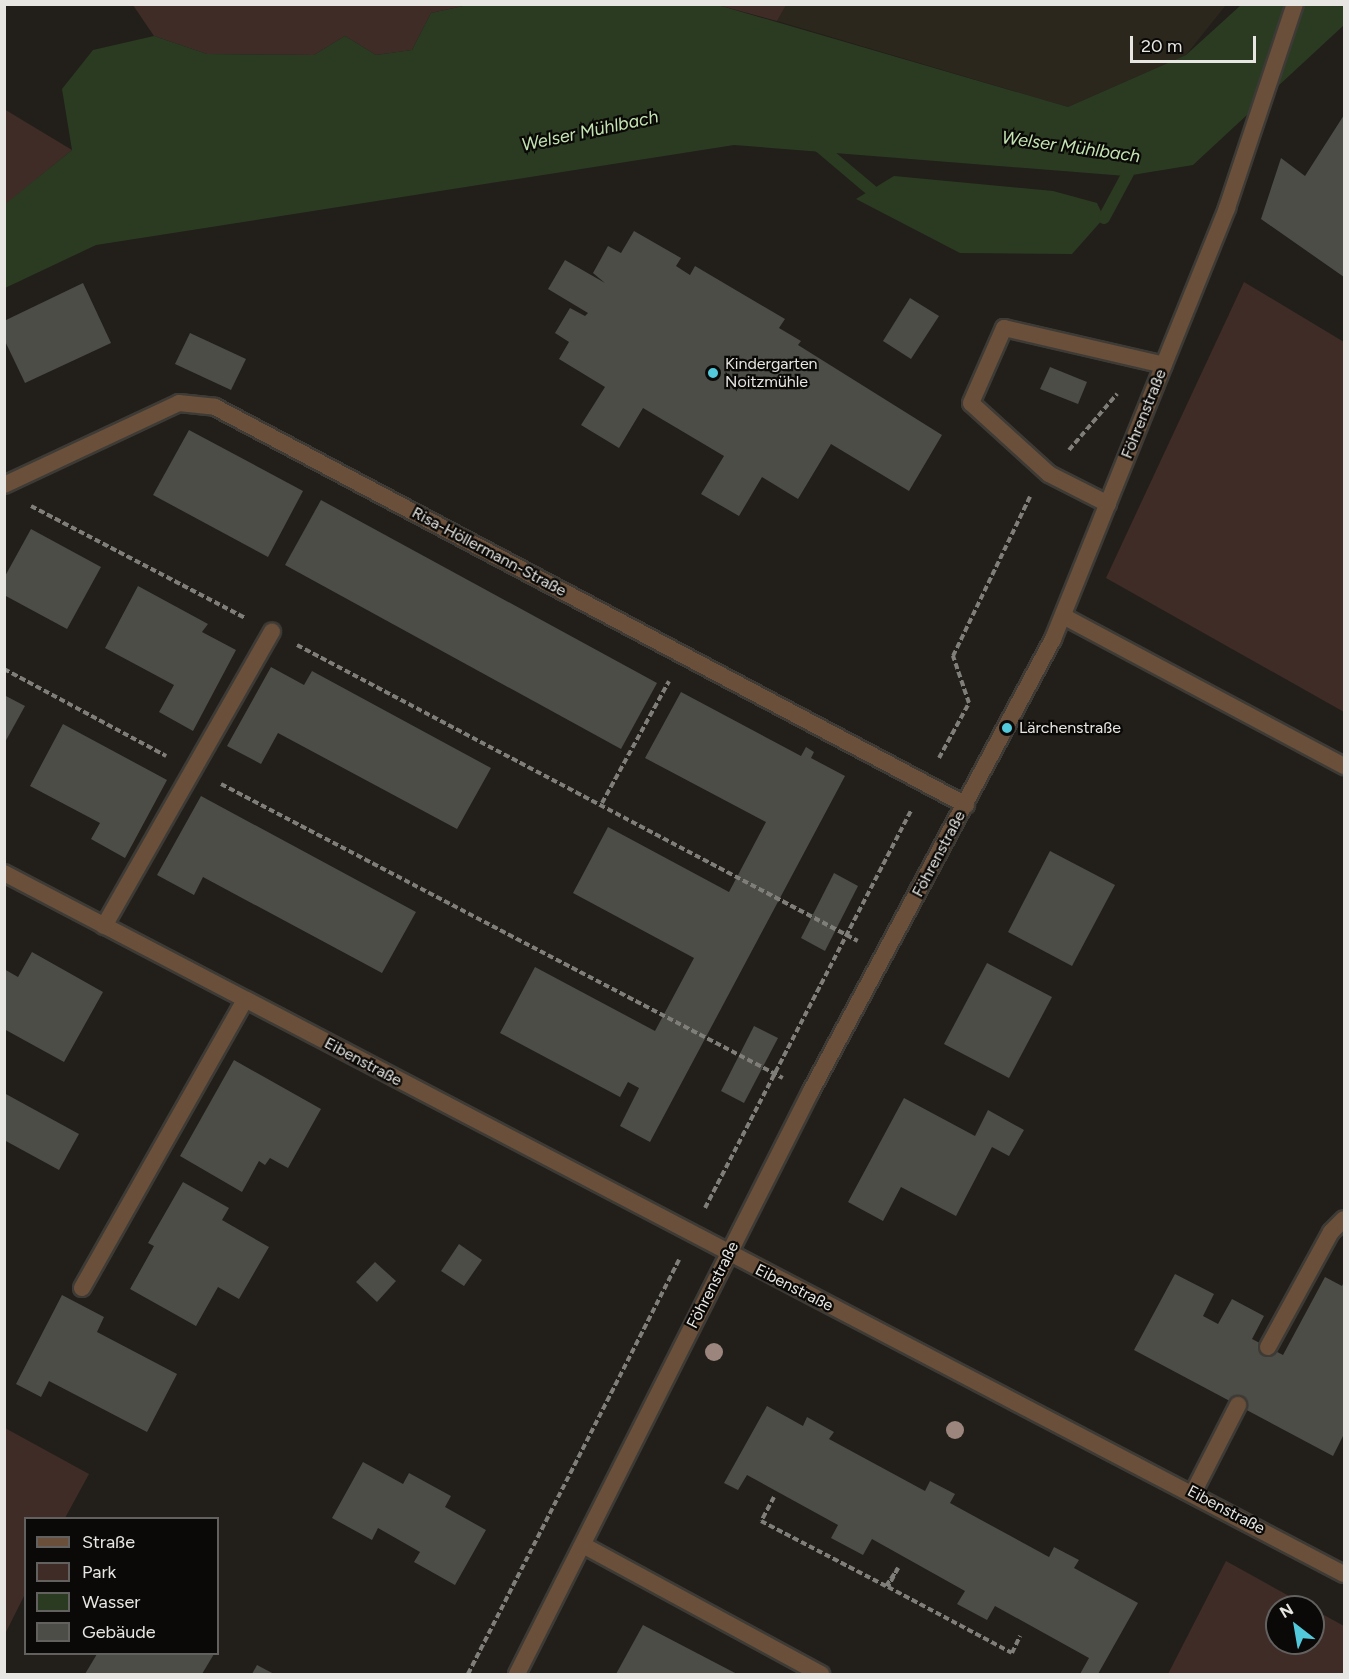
<!DOCTYPE html>
<meta charset="utf-8">
<style>
body{margin:0}
#map{position:relative;width:1349px;height:1679px;overflow:hidden;background:#221f1a;font-family:Figtree,sans-serif}
div>[style]{position:absolute}
.built>*{inset:0;background:#2c271d}
.green>*{inset:0;background:#3f2c27}
.water>*{inset:0;background:#2b3b22}
.stream>*{height:12px;margin:-6px;padding:0 6px;transform-origin:6px;border-radius:6px;background:#2b3b22}
.building>*{inset:0;background:#4c4d47}
.path>*{height:4px;margin-top:-2px;transform-origin:0;background:repeating-linear-gradient(90deg,#807e79 0 6px,transparent 0 9px)}
.roads{filter:drop-shadow(2px 0 #3e3b36) drop-shadow(-2px 0 #3e3b36) drop-shadow(0 2px #3e3b36) drop-shadow(0 -2px #3e3b36)}
.service>*{height:16px;margin:-8px;padding:0 8px;transform-origin:8px;border-radius:8px;background:#6a503a}
.minor>*{height:16px;margin:-8px;padding:0 8px;transform-origin:8px;border-radius:8px;background:#6a503a}
.tertiary>*{height:16px;margin:-8px;padding:0 8px;transform-origin:8px;border-radius:8px;background:#6a503a}
.trees>*{width:18px;height:18px;margin:-9px;border-radius:50%;background:#9c857c}
.dots>*{width:16px;height:16px;translate:-50% -50%;box-sizing:border-box;border:3px solid #0a0907;border-radius:50%}
span{translate:-50% -50%;white-space:nowrap;text-align:center;line-height:1.15;-webkit-text-stroke:4.5px #0a0907;paint-order:stroke}
.poi-label{font-size:16px;color:#e7e6e2}
.left{translate:0 -50%;text-align:left}
.street-label{font-size:16px;color:#e7e6e2}
.water-label{font-size:18px;color:#c3e4b1;font-style:italic}
.frame{position:absolute;inset:0;border:6px solid #e7e6e2;pointer-events:none}
.legend{position:absolute;left:24px;top:1517px;width:195px;height:138px;box-sizing:border-box;background:#0a0907;border:2px solid #62615f;margin:0;padding:8px 10px;list-style:none;font-size:18px;color:#e7e6e2}
.legend li{display:flex;align-items:center;gap:12px;height:30px}
.legend b{width:30px;border:2px solid #62615f}
.north{position:absolute;left:1265px;top:1595px;width:60px;height:60px;box-sizing:border-box;background:#0a0907;border:2px solid #62615f;border-radius:50%;rotate:329deg;font-size:16px;font-weight:700;line-height:24px;text-align:center;color:#e7e6e2}
.north::after{content:'';display:block;margin:auto;width:21px;height:27px;background:#53cadc;clip-path:polygon(50% 0,100% 100%,50% 72%,0 100%)}
.scale{position:absolute;left:1130px;top:36px;width:126px;height:27px;box-sizing:border-box;border:3px solid #e7e6e2;border-top:0;padding-left:8px;font-size:18px;line-height:21px;white-space:nowrap;color:#e7e6e2;-webkit-text-stroke:4px #0a0907;paint-order:stroke}
</style>
<div id="map">
<div class="built">
<i style="clip-path:polygon(786px 4px,1226px 5px,1186px 55px,1068px 107px,777px 21px)"></i>
</div>
<div class="green">
<i style="clip-path:polygon(133px 5px,468px 5px,431px 13px,412px 50px,376px 55px,345px 36px,314px 55px,207px 54px,154px 36px)"></i>
<i style="clip-path:polygon(718px 5px,786px 5px,777px 21px)"></i>
<i style="clip-path:polygon(4px 109px,72px 150px,5px 205px,4px 205px)"></i>
<i style="clip-path:polygon(1244px 282px,1344px 342px,1344px 712px,1106px 578px)"></i>
<i style="clip-path:polygon(5px 1428px,89px 1474px,65px 1518px,26px 1518px,25px 1594px,5px 1634px)"></i>
<i style="clip-path:polygon(1226px 1561px,1309px 1607px,1277px 1607px,1277px 1643px,1313px 1643px,1313px 1609px,1344px 1626px,1344px 1674px,1168px 1674px)"></i>
</div>
<div class="water">
<i style="clip-path:polygon(468px 5px,718px 5px,1068px 107px,1186px 55px,1241px 5px,1344px 5px,1344px 25px,1193px 165px,1126px 176px,734px 145px,96px 245px,5px 288px,4px 205px,72px 150px,62px 89px,93px 50px,154px 36px,207px 54px,314px 55px,345px 36px,376px 55px,412px 50px,431px 13px)"></i>
<i style="clip-path:polygon(894px 176px,1053px 191px,1097px 203px,1104px 218px,1072px 254px,960px 253px,856px 199px)"></i>
</div>
<div class="stream">
<i style="left:814px;top:142px;width:75px;rotate:40.1deg"></i>
<i style="left:1104px;top:218px;width:61px;rotate:-61.8deg"></i>
</div>
<div class="building">
<i style="clip-path:polygon(1344px 115px,1344px 277px,1261px 219px,1281px 158px,1305px 176px)"></i>
<i style="clip-path:polygon(634px 231px,681px 258px,676px 266px,690px 275px,695px 266px,785px 319px,779px 328px,801px 341px,798px 345px,942px 435px,909px 491px,831px 444px,798px 499px,762px 477px,739px 516px,701px 494px,724px 456px,643px 408px,619px 448px,581px 425px,605px 387px,559px 359px,569px 342px,555px 333px,570px 308px,585px 316px,588px 313px,548px 289px,565px 260px,605px 283px,593px 273px,608px 246px,621px 253px)"></i>
<i style="clip-path:polygon(83px 283px,111px 343px,25px 383px,4px 339px,4px 321px)"></i>
<i style="clip-path:polygon(910px 298px,939px 316px,911px 359px,883px 341px)"></i>
<i style="clip-path:polygon(190px 333px,246px 359px,231px 390px,175px 364px)"></i>
<i style="clip-path:polygon(1050px 367px,1087px 382px,1078px 404px,1040px 389px)"></i>
<i style="clip-path:polygon(189px 430px,303px 491px,268px 557px,153px 495px)"></i>
<i style="clip-path:polygon(321px 500px,657px 683px,621px 749px,285px 565px)"></i>
<i style="clip-path:polygon(31px 529px,101px 567px,67px 629px,4px 595px,4px 578px)"></i>
<i style="clip-path:polygon(138px 586px,208px 624px,202px 632px,236px 650px,193px 731px,159px 712px,174px 685px,105px 648px)"></i>
<i style="clip-path:polygon(271px 667px,304px 685px,312px 671px,491px 768px,457px 829px,278px 733px,261px 764px,227px 746px)"></i>
<i style="clip-path:polygon(681px 692px,801px 756px,806px 747px,814px 752px,811px 758px,845px 776px,650px 1142px,620px 1126px,639px 1088px,628px 1082px,620px 1097px,500px 1033px,535px 967px,655px 1031px,694px 958px,573px 893px,608px 827px,729px 892px,766px 822px,645px 758px)"></i>
<i style="clip-path:polygon(4px 695px,25px 706px,4px 744px)"></i>
<i style="clip-path:polygon(63px 724px,167px 780px,125px 858px,91px 839px,100px 823px,30px 786px)"></i>
<i style="clip-path:polygon(201px 796px,416px 912px,382px 973px,203px 877px,194px 895px,157px 875px)"></i>
<i style="clip-path:polygon(1050px 851px,1115px 885px,1072px 966px,1008px 932px)"></i>
<i style="clip-path:polygon(834px 873px,858px 886px,825px 951px,801px 938px)"></i>
<i style="clip-path:polygon(32px 952px,103px 992px,64px 1062px,4px 1029px,4px 969px,18px 977px)"></i>
<i style="clip-path:polygon(987px 963px,1052px 997px,1009px 1078px,944px 1044px)"></i>
<i style="clip-path:polygon(754px 1026px,778px 1038px,744px 1103px,721px 1091px)"></i>
<i style="clip-path:polygon(234px 1060px,321px 1109px,288px 1168px,270px 1158px,265px 1165px,259px 1161px,242px 1192px,180px 1156px)"></i>
<i style="clip-path:polygon(4px 1093px,79px 1134px,59px 1170px,4px 1140px)"></i>
<i style="clip-path:polygon(904px 1098px,975px 1136px,988px 1110px,1024px 1130px,1009px 1156px,992px 1147px,956px 1216px,901px 1187px,883px 1221px,848px 1202px)"></i>
<i style="clip-path:polygon(183px 1182px,229px 1208px,222px 1220px,269px 1247px,239px 1299px,218px 1287px,196px 1326px,130px 1289px,154px 1246px,148px 1243px)"></i>
<i style="clip-path:polygon(459px 1244px,482px 1260px,464px 1286px,441px 1271px)"></i>
<i style="clip-path:polygon(375px 1262px,396px 1281px,377px 1302px,356px 1282px)"></i>
<i style="clip-path:polygon(1175px 1274px,1214px 1294px,1203px 1316px,1218px 1324px,1232px 1299px,1264px 1316px,1252px 1339px,1283px 1355px,1325px 1277px,1342px 1286px,1344px 1282px,1344px 1434px,1333px 1456px,1134px 1350px)"></i>
<i style="clip-path:polygon(62px 1295px,104px 1317px,97px 1332px,177px 1374px,147px 1432px,49px 1381px,41px 1397px,16px 1384px)"></i>
<i style="clip-path:polygon(767px 1406px,803px 1426px,807px 1417px,834px 1432px,829px 1439px,925px 1491px,930px 1481px,955px 1494px,950px 1503px,1049px 1557px,1054px 1547px,1079px 1560px,1074px 1568px,1138px 1603px,1098px 1674px,1080px 1674px,1089px 1658px,995px 1606px,987px 1620px,957px 1604px,965px 1591px,872px 1539px,863px 1555px,831px 1538px,838px 1525px,747px 1475px,738px 1490px,724px 1483px)"></i>
<i style="clip-path:polygon(363px 1462px,403px 1484px,409px 1473px,451px 1496px,445px 1507px,486px 1530px,455px 1585px,414px 1562px,420px 1552px,378px 1528px,372px 1540px,332px 1518px)"></i>
<i style="clip-path:polygon(643px 1625px,737px 1674px,616px 1674px)"></i>
<i style="clip-path:polygon(97px 1654px,214px 1654px,202px 1674px,85px 1674px)"></i>
<i style="clip-path:polygon(257px 1665px,274px 1674px,252px 1674px)"></i>
</div>
<div class="path">
<i style="left:1069px;top:450px;width:74px;rotate:-49.4deg"></i>
<i style="left:31px;top:506px;width:242px;rotate:27.6deg"></i>
<i style="left:297px;top:645px;width:634px;rotate:27.82deg"></i>
<i style="left:4px;top:669px;width:184px;rotate:28.2deg"></i>
<i style="left:939px;top:758px;width:63px;rotate:-61.4deg"></i>
<i style="left:969px;top:703px;width:50px;rotate:-108.8deg"></i>
<i style="left:953px;top:656px;width:177px;rotate:-64.2deg"></i>
<i style="left:221px;top:784px;width:634px;rotate:27.62deg"></i>
<i style="left:602px;top:803px;width:139px;rotate:-61.2deg"></i>
<i style="left:705px;top:1208px;width:449px;rotate:-62.6deg"></i>
<i style="left:774px;top:1497px;width:27px;rotate:118deg"></i>
<i style="left:761px;top:1521px;width:141px;rotate:27.5deg"></i>
<i style="left:886px;top:1586px;width:22px;rotate:-56deg"></i>
<i style="left:898px;top:1568px;width:21px;rotate:118deg"></i>
<i style="left:888px;top:1587px;width:140px;rotate:28deg"></i>
<i style="left:1012px;top:1653px;width:19px;rotate:-65deg"></i>
<i style="left:468px;top:1674px;width:465px;rotate:-63deg"></i>
</div>
<div class="roads">
<div class="service">
<i style="left:1108px;top:504px;width:66px;rotate:-153deg"></i>
<i style="left:1049px;top:474px;width:105px;rotate:-137.7deg"></i>
<i style="left:971px;top:403px;width:82px;rotate:-66.3deg"></i>
<i style="left:1004px;top:328px;width:164px;rotate:13deg"></i>
<i style="left:1268px;top:1347px;width:131px;rotate:-61.3deg"></i>
<i style="left:1331px;top:1232px;width:18px;rotate:-45deg"></i>
<i style="left:1193px;top:1493px;width:99px;rotate:-62.9deg"></i>
<i style="left:583px;top:1545px;width:271px;rotate:28.5deg"></i>
</div>
<div class="minor">
<i style="left:4px;top:485px;width:193px;rotate:-25.1deg"></i>
<i style="left:179px;top:403px;width:36px;rotate:6deg"></i>
<i style="left:215px;top:407px;width:850px;rotate:27.92deg"></i>
<i style="left:1063px;top:616px;width:319px;rotate:28.1deg"></i>
<i style="left:4px;top:873px;width:1512px;rotate:27.62deg"></i>
<i style="left:104px;top:926px;width:339px;rotate:-60.3deg"></i>
<i style="left:82px;top:1288px;width:331px;rotate:-60.5deg"></i>
</div>
<div class="tertiary">
<i style="left:517px;top:1674px;width:653px;rotate:-63.24deg"></i>
<i style="left:811px;top:1091px;width:513px;rotate:-61.84deg"></i>
<i style="left:1053px;top:639px;width:465px;rotate:-68deg"></i>
<i style="left:1227px;top:208px;width:215px;rotate:-71.6deg"></i>
</div>
</div>
<div class="trees">
<i style="left:714px;top:1352px"></i>
<i style="left:955px;top:1430px"></i>
</div>
<div class="dots">
<i style="left:713px;top:373px;background:#53cadc"></i>
<i style="left:1007px;top:728px;background:#53cadc"></i>
</div>
<div class="poi-label">
<span class="left" style="left:725px;top:373px">Kindergarten<br>Noitzmühle</span>
<span class="left" style="left:1019px;top:728px">Lärchenstraße</span>
</div>
<div class="street-label">
<span style="left:1144px;top:414px;rotate:-68deg">Föhrenstraße</span>
<span style="left:489px;top:552px;rotate:28deg">Risa-Höllermann-Straße</span>
<span style="left:939px;top:854px;rotate:-62deg">Föhrenstraße</span>
<span style="left:363px;top:1062px;rotate:28deg">Eibenstraße</span>
<span style="left:713px;top:1285px;rotate:-63deg">Föhrenstraße</span>
<span style="left:794px;top:1288px;rotate:27deg">Eibenstraße</span>
<span style="left:1226px;top:1510px;rotate:28deg">Eibenstraße</span>
</div>
<div class="water-label">
<span style="left:590px;top:131px;rotate:-12deg">Welser Mühlbach</span>
<span style="left:1071px;top:147px;rotate:8deg">Welser Mühlbach</span>
</div>
<div class="frame"></div>
<ul class="legend">
<li><b style="height:8px;background:#6a503a"></b>Straße</li>
<li><b style="height:16px;background:#3f2c27"></b>Park</li>
<li><b style="height:16px;background:#2b3b22"></b>Wasser</li>
<li><b style="height:16px;background:#4c4d47"></b>Gebäude</li>
</ul>
<div class="north">N</div>
<div class="scale">20 m</div>
</div>
